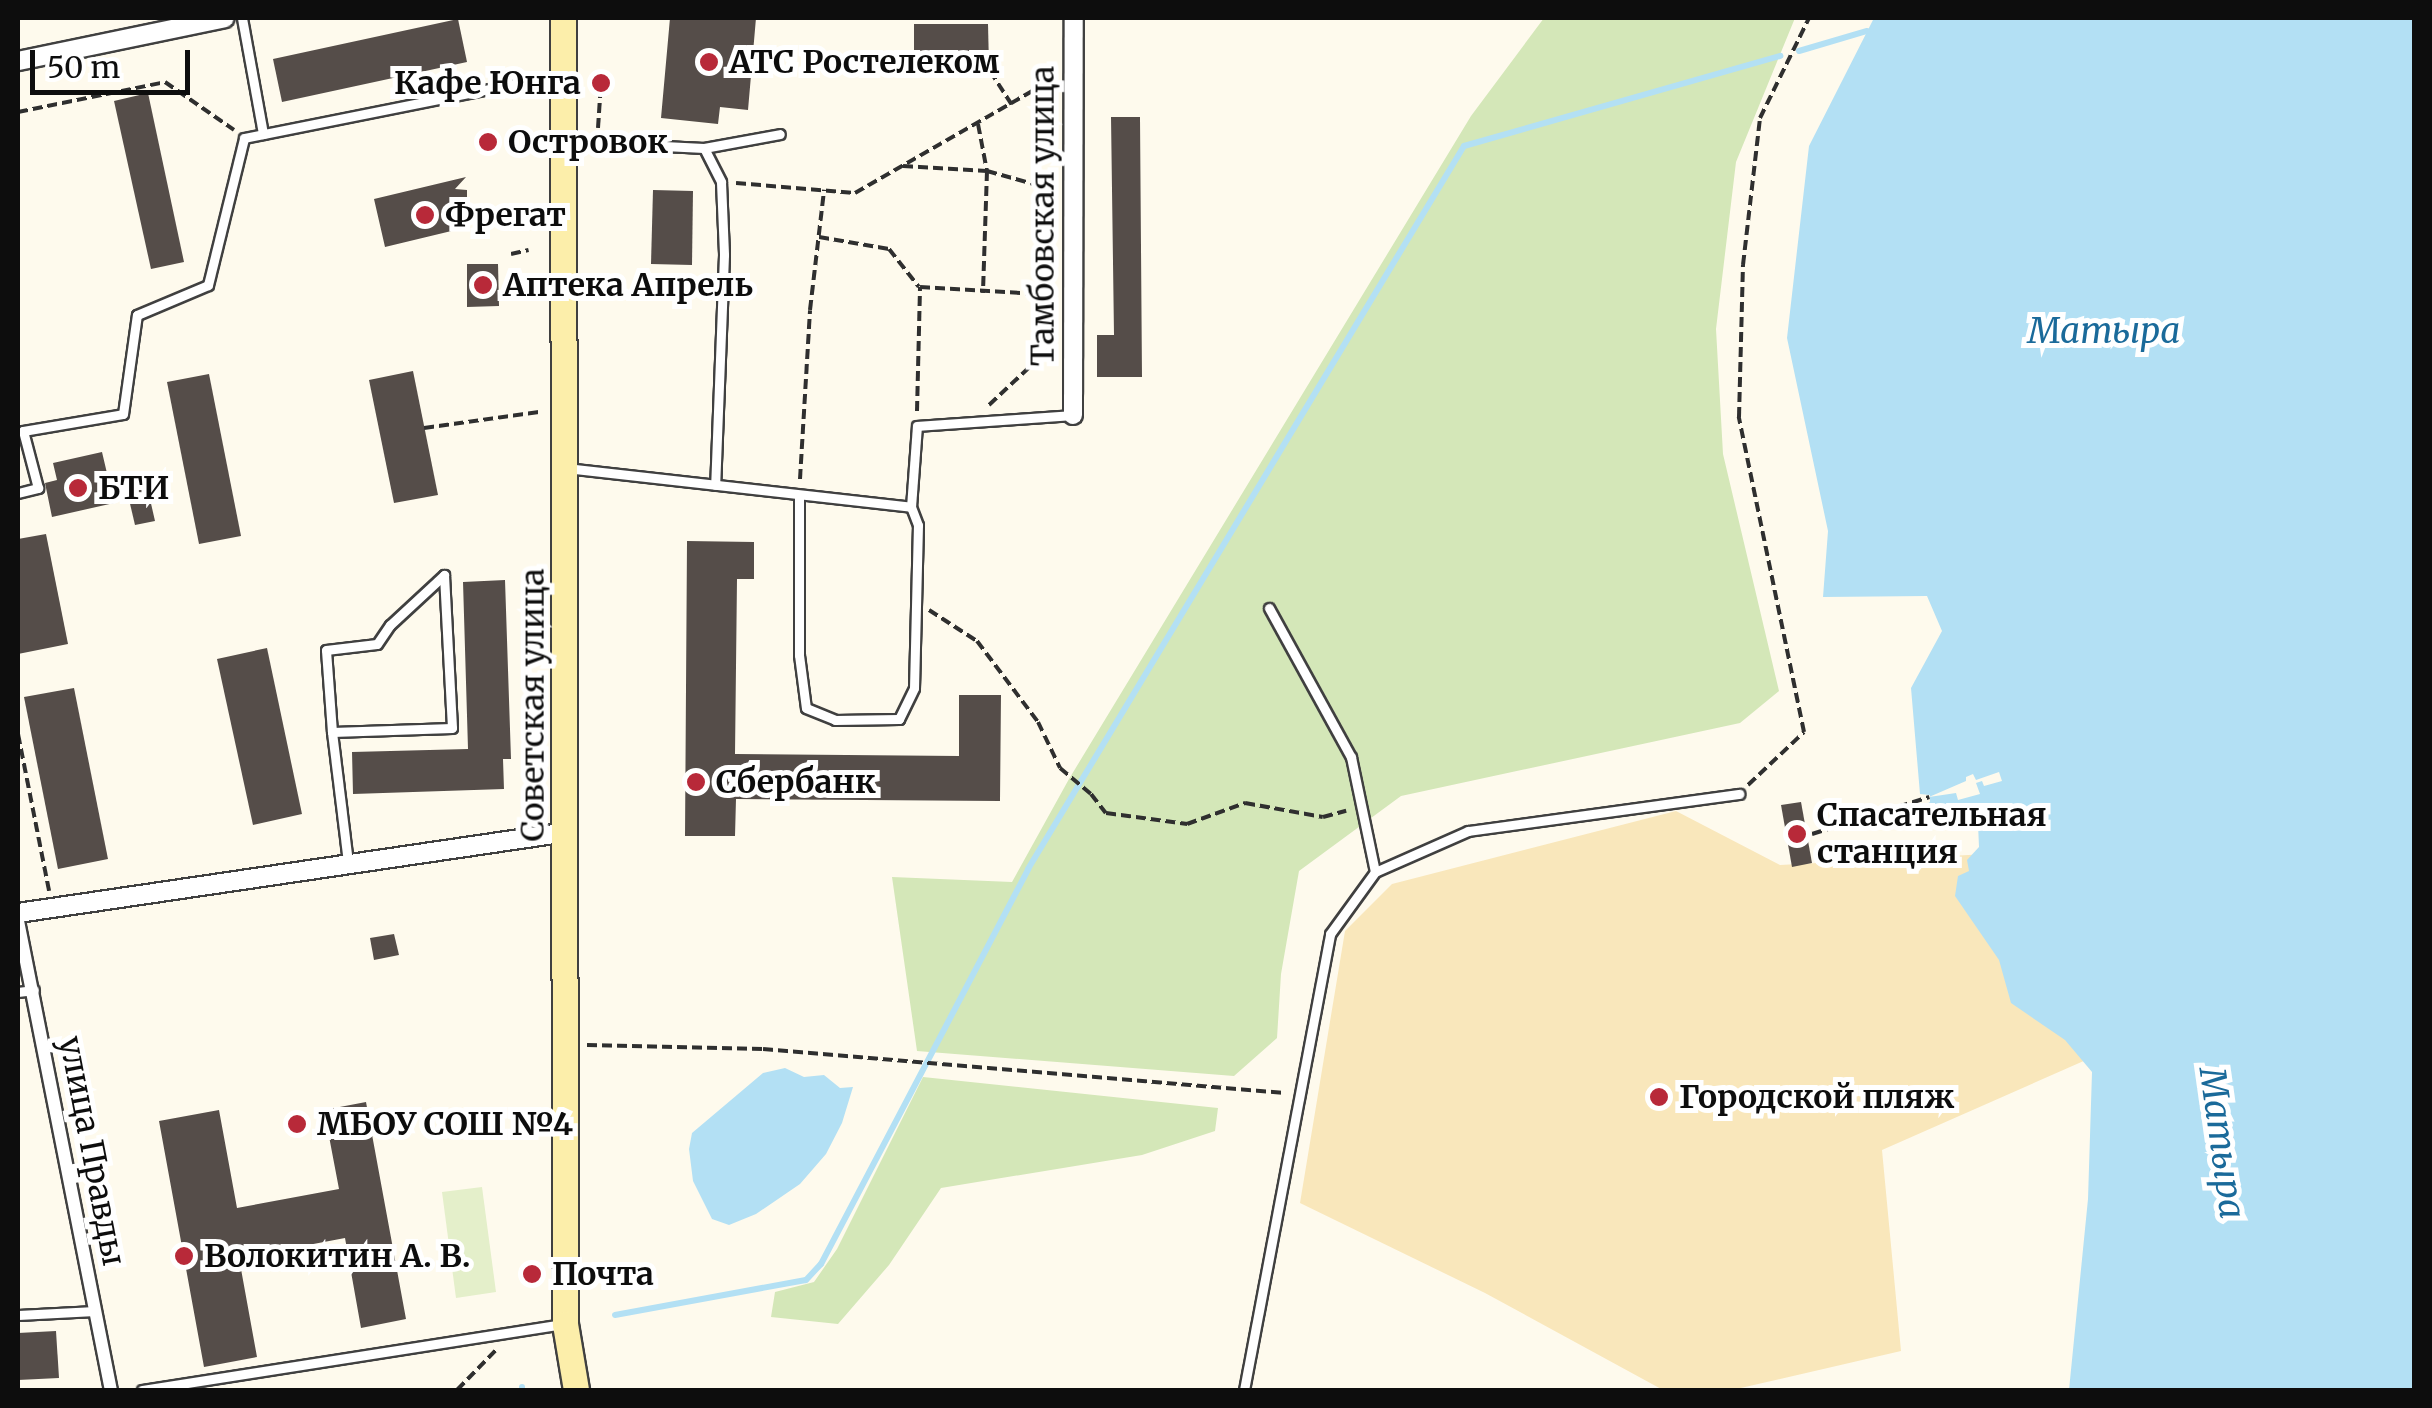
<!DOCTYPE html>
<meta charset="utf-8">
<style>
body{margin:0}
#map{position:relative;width:2432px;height:1408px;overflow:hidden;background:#fefaed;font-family:Merriweather,serif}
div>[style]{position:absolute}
.green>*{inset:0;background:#d4e7b8}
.sand>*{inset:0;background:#f9e7bb}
.pitch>*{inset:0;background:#e4efca}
.water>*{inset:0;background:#b3e0f4}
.pier>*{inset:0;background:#fefaed}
.stream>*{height:6px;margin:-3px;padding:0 3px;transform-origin:3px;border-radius:3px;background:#b3e0f4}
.building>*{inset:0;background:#554d49}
.path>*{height:4px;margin-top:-2px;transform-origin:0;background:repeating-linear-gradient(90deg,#2f2f2f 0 10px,transparent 0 15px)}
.roads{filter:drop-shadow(2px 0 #404040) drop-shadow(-2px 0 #404040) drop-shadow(0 2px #404040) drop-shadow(0 -2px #404040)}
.service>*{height:9px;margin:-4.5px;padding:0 4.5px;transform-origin:4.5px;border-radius:4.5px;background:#fff}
.pedestrian>*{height:12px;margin:-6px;padding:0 6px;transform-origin:6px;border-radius:6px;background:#fff}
.minor>*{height:18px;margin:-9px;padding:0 9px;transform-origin:9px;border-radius:9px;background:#fff}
.secondary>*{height:25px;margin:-12.5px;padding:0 12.5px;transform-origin:12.5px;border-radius:12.5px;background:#fceeaa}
.dots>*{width:28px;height:28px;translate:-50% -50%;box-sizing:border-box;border:5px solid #fff;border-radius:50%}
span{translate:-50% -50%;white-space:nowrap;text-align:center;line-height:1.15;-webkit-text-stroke:10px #fff;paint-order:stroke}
.poi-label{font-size:32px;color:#0d0d0d;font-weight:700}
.left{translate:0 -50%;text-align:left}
.right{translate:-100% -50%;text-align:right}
.street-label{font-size:32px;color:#0d0d0d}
.water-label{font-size:35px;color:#1a6a9a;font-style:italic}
.frame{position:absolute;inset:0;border:20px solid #0d0d0d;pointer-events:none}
.scale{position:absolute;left:30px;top:50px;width:160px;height:45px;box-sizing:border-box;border:5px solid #0d0d0d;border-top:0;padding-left:12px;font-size:30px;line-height:35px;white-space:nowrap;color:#0d0d0d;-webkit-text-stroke:8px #fff;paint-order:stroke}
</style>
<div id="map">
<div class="green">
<i style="clip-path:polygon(1544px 18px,1795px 18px,1736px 162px,1716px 329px,1723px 454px,1779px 691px,1740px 723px,1401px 796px,1299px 871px,1281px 974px,1277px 1038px,1234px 1076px,917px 1051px,892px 877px,1012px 882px,1069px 779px,1471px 116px)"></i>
<i style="clip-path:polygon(923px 1077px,1218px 1108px,1215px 1131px,1142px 1155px,941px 1188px,889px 1265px,838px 1324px,771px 1317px,775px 1292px,814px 1282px,837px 1249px)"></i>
</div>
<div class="sand">
<i style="clip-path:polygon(1676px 811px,1780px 865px,2044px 851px,2120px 1045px,1882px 1150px,1901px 1351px,1732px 1390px,1663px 1390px,1485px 1293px,1300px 1203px,1345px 931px,1392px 884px)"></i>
</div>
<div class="pitch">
<i style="clip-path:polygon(482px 1187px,496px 1292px,456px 1298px,442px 1192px)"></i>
</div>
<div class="water">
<i style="clip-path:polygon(1874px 18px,2414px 18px,2414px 1390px,2069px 1390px,2088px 1199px,2092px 1072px,2065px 1040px,2011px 1003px,1999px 960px,1955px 896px,1958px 876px,1969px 871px,1967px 860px,1979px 847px,1978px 824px,1962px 818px,1938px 825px,1914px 821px,1915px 811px,1930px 802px,1930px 795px,1920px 794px,1911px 688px,1942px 631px,1927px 596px,1823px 597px,1828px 531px,1787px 338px,1809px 146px)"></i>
<i style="clip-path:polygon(785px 1068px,804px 1077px,824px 1075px,840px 1088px,853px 1087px,842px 1123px,826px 1154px,800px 1184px,756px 1214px,729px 1225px,712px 1219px,693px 1181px,689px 1149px,692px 1133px,763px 1073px)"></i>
</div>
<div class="pier">
<i style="clip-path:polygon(1999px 772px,2002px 781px,1984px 786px,1982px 781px,1976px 783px,1980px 794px,1958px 800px,1956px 793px,1929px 797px,1966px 781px,1966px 777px,1973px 774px,1976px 780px)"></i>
</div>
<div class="stream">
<i style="left:1799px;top:51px;width:71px;rotate:-16.4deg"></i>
<i style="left:615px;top:1315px;width:194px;rotate:-10.4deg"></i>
<i style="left:806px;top:1280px;width:22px;rotate:-47deg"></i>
<i style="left:821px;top:1264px;width:446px;rotate:-62.3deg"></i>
<i style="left:1028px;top:869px;width:844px;rotate:-58.91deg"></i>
<i style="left:1464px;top:146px;width:329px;rotate:-15.9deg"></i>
<i style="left:522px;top:1390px;width:3px;rotate:-90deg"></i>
</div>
<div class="building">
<i style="clip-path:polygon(670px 18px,756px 18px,748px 110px,720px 107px,718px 124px,661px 118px)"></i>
<i style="clip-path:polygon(458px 19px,467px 62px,282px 102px,273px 59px)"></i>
<i style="clip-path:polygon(914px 24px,988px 24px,989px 66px,914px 67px)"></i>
<i style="clip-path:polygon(148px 93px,184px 262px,151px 269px,114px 101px)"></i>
<i style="clip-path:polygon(1111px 117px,1140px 117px,1142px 377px,1097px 377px,1097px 335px,1114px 335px)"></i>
<i style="clip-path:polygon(466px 177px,455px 189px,467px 190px,467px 207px,475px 213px,466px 219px,468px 227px,385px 247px,374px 199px)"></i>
<i style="clip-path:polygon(653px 190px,693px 191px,692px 265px,651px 264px)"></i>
<i style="clip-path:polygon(467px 264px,498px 264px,499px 306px,467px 307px)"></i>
<i style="clip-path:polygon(413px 371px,438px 495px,394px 503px,369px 380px)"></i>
<i style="clip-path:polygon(209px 374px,241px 536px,199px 544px,167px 382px)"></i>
<i style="clip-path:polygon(102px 452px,114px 503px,52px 517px,45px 483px,57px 480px,53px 463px)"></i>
<i style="clip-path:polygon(147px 486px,155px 521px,135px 525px,127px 491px)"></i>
<i style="clip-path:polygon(46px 534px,68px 644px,18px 654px,18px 539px)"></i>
<i style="clip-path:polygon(687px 541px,754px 542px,754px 579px,737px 579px,735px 754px,959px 756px,959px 695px,1001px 695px,1000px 801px,736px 799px,735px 836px,685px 836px)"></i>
<i style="clip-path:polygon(505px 580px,511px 759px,503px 759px,504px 789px,353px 794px,352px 752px,468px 749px,463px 582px)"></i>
<i style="clip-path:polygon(267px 648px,302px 814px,253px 825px,217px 659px)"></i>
<i style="clip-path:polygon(74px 688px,108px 859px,58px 869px,24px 697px)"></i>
<i style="clip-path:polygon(1801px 802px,1812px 863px,1792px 867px,1781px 805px)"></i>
<i style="clip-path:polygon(394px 934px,399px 955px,374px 960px,370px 938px)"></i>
<i style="clip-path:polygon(366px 1102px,406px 1319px,361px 1328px,345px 1238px,239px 1258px,257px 1357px,204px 1367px,159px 1121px,219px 1110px,237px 1208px,339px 1189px,324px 1110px)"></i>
<i style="clip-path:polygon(56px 1331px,59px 1378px,18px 1380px,18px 1333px)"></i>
</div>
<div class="path">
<i style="left:990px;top:71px;width:40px;rotate:57.1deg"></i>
<i style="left:18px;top:112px;width:150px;rotate:-11.5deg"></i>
<i style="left:165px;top:82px;width:84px;rotate:34.8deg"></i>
<i style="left:978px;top:124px;width:48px;rotate:79.2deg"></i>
<i style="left:987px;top:171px;width:122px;rotate:91.9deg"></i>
<i style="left:598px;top:128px;width:45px;rotate:-86.2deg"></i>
<i style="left:903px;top:166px;width:84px;rotate:3.4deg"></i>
<i style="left:987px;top:171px;width:71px;rotate:15.6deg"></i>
<i style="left:736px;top:183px;width:119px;rotate:4.8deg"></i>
<i style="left:855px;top:193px;width:231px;rotate:-29.9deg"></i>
<i style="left:819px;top:237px;width:71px;rotate:9.7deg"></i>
<i style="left:889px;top:249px;width:48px;rotate:51.7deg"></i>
<i style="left:511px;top:254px;width:18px;rotate:-13deg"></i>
<i style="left:989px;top:405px;width:91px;rotate:-43.2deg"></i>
<i style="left:917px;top:411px;width:124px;rotate:-88.6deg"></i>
<i style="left:920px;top:287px;width:136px;rotate:3.4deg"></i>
<i style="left:424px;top:428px;width:116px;rotate:-7.9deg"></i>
<i style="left:800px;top:479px;width:169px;rotate:-86.6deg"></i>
<i style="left:810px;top:310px;width:121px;rotate:-83.3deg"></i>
<i style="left:929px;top:610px;width:57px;rotate:32.9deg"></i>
<i style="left:977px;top:641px;width:101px;rotate:53deg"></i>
<i style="left:1038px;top:722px;width:51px;rotate:64.4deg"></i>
<i style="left:1060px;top:768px;width:40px;rotate:40deg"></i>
<i style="left:1091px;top:794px;width:24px;rotate:52deg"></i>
<i style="left:1106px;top:813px;width:82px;rotate:7.7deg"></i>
<i style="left:1187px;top:824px;width:62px;rotate:-19.9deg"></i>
<i style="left:1245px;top:803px;width:79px;rotate:10.2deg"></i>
<i style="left:1323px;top:817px;width:24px;rotate:-15deg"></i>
<i style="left:18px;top:734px;width:160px;rotate:78.8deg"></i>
<i style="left:1748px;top:785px;width:77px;rotate:-43.4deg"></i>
<i style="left:1804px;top:732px;width:322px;rotate:-101.7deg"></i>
<i style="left:1739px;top:417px;width:152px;rotate:-88.5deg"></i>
<i style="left:1743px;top:265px;width:148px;rotate:-83.4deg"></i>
<i style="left:1760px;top:118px;width:111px;rotate:-63.9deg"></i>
<i style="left:1812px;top:834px;width:123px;rotate:-17.5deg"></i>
<i style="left:587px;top:1045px;width:176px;rotate:1.3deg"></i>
<i style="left:763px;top:1049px;width:524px;rotate:4.82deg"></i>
<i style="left:457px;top:1390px;width:57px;rotate:-45.7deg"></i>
</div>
<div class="roads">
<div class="service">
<i style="left:242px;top:18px;width:118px;rotate:79.7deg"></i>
<i style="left:564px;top:141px;width:140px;rotate:2.9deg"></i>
<i style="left:704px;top:148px;width:77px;rotate:-10.4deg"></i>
<i style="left:704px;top:148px;width:38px;rotate:63deg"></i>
<i style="left:721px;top:182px;width:73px;rotate:87.6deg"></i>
<i style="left:724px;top:255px;width:230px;rotate:92.2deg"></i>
<i style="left:566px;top:468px;width:347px;rotate:6.4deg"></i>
<i style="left:911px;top:507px;width:81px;rotate:-85.8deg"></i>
<i style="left:917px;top:426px;width:156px;rotate:-4deg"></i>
<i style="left:18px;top:493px;width:21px;rotate:-14deg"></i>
<i style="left:38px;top:488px;width:59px;rotate:-104.7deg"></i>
<i style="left:23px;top:431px;width:101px;rotate:-9.6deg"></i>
<i style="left:123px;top:414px;width:100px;rotate:-82deg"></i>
<i style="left:137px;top:315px;width:77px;rotate:-22.9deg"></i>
<i style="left:208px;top:285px;width:151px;rotate:-76.2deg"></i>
<i style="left:244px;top:138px;width:292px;rotate:-11.3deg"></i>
<i style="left:799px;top:495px;width:160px;rotate:90deg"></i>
<i style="left:799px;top:655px;width:53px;rotate:82.5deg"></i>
<i style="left:806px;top:708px;width:31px;rotate:22deg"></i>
<i style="left:835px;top:720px;width:64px;rotate:-0.9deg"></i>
<i style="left:899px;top:719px;width:34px;rotate:-64deg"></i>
<i style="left:914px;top:688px;width:163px;rotate:-88.6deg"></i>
<i style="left:918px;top:525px;width:19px;rotate:-111deg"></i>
<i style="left:1269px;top:608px;width:170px;rotate:61.2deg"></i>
<i style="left:1351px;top:757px;width:117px;rotate:78.2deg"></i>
<i style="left:332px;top:732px;width:82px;rotate:-94.2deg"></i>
<i style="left:326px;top:650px;width:51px;rotate:-6.7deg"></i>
<i style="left:377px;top:644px;width:23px;rotate:-56deg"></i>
<i style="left:390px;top:625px;width:74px;rotate:-42.8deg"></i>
<i style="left:444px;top:575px;width:153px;rotate:87deg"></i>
<i style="left:452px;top:728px;width:120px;rotate:178.1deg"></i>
<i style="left:332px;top:732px;width:132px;rotate:83deg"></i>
<i style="left:18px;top:992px;width:16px;rotate:-7deg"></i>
<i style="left:18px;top:1315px;width:77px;rotate:-3deg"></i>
<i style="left:142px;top:1390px;width:425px;rotate:-8.9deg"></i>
<i style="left:1244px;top:1390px;width:464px;rotate:-79.3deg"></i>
<i style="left:1330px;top:934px;width:77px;rotate:-54deg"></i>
<i style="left:1375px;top:872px;width:102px;rotate:-23.8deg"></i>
<i style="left:1468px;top:831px;width:274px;rotate:-7.8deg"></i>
</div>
<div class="pedestrian">
<i style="left:18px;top:921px;width:478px;rotate:78.8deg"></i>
</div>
<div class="minor">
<i style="left:18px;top:61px;width:211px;rotate:-11.7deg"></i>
<i style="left:1073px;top:415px;width:397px;rotate:-89.9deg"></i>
<i style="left:18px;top:913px;width:555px;rotate:-8.39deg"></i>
</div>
<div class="secondary">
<i style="left:563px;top:18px;width:1306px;rotate:89.91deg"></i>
<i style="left:565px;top:1324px;width:67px;rotate:80.5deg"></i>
</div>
</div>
<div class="dots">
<i style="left:709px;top:62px;background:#b82939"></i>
<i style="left:601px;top:83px;background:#b82939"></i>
<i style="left:488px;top:142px;background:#b82939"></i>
<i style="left:425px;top:215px;background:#b82939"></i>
<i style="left:483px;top:285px;background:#b82939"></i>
<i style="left:78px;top:488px;background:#b82939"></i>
<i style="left:696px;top:782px;background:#b82939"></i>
<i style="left:1797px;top:834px;background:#b82939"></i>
<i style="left:1659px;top:1097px;background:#b82939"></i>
<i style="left:297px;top:1124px;background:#b82939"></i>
<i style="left:184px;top:1256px;background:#b82939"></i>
<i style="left:532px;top:1274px;background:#b82939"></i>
</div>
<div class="poi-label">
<span class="left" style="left:729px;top:62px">АТС Ростелеком</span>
<span class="right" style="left:581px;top:83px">Кафе Юнга</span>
<span class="left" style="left:508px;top:142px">Островок</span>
<span class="left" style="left:445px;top:215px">Фрегат</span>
<span class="left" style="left:503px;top:285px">Аптека Апрель</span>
<span class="left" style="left:98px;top:488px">БТИ</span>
<span class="left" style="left:716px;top:782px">Сбербанк</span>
<span class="left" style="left:1817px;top:834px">Спасательная<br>станция</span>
<span class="left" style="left:1679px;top:1097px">Городской пляж</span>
<span class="left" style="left:317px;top:1124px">МБОУ СОШ №4</span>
<span class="left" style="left:204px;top:1256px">Волокитин А. В.</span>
<span class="left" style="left:552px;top:1274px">Почта</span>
</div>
<div class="street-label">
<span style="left:1043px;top:216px;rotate:-90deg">Тамбовская улица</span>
<span style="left:533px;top:705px;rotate:-90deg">Советская улица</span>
<span style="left:92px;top:1151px;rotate:79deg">улица Правды</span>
</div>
<div class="water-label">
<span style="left:2104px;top:331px">Матыра</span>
<span style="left:2222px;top:1143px;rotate:82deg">Матыра</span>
</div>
<div class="frame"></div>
<div class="scale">50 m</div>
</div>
